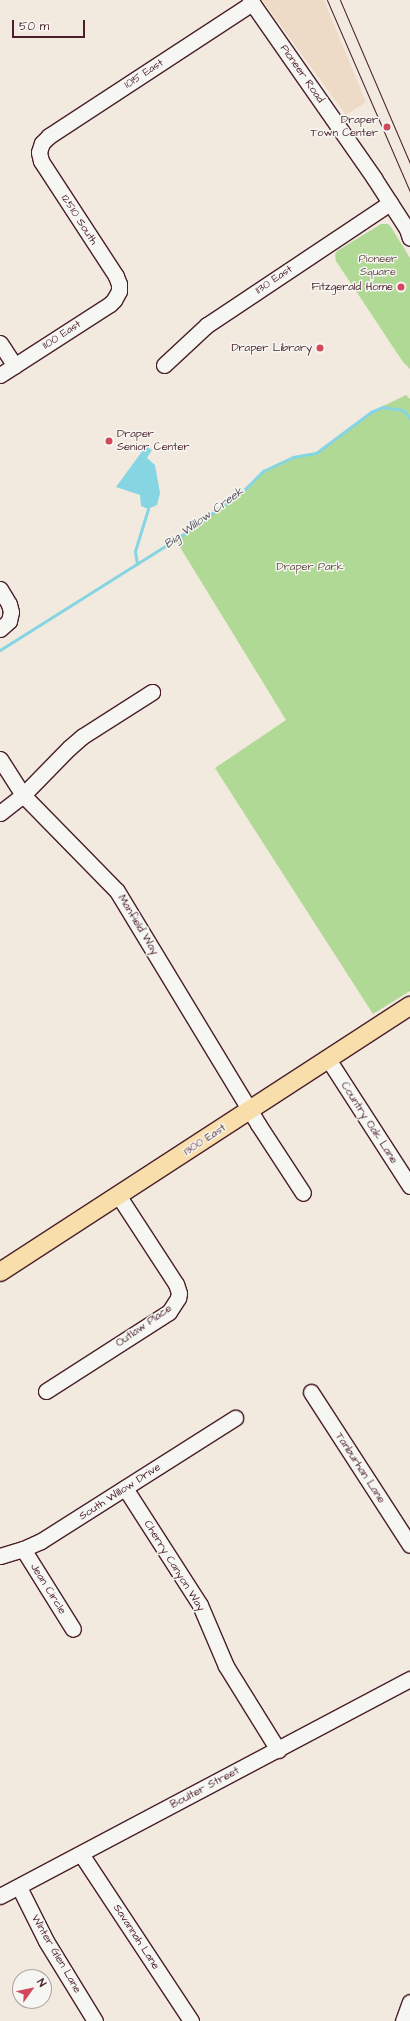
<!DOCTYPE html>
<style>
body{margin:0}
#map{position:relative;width:410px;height:2021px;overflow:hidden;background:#f2eade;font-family:"Architects Daughter",sans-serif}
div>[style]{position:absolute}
.built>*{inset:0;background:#eddbc7}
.green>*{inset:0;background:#b1d996}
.water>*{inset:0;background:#86d5e2}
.stream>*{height:3px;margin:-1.5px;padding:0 1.5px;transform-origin:1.5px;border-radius:1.5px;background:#86d5e2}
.roads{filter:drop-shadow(1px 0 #4a1f2b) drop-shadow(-1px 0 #4a1f2b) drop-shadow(0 1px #4a1f2b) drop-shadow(0 -1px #4a1f2b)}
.minor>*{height:15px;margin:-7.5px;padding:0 7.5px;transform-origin:7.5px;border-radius:7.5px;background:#f6f6f2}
.major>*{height:18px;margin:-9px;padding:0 9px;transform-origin:9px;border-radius:9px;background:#f8deab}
.tram>*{height:1px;margin:-0.5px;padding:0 0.5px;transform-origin:0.5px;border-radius:0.5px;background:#4a1f2b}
.dots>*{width:11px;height:11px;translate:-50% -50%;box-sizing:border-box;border:2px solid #f6f6f2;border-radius:50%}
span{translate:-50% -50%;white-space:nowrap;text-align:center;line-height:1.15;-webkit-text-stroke:3px #f6f6f2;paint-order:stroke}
.street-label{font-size:11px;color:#4a1f2b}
.poi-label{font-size:11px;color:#4a1f2b}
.right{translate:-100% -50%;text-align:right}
.left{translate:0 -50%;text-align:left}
.park-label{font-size:11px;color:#644e46}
.water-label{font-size:12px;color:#5c5662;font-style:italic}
.north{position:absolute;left:12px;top:1969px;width:40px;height:40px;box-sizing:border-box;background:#f6f6f2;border:1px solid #b1a0a2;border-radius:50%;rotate:57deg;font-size:11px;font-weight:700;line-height:16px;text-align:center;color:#4a1f2b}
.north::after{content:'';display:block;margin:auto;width:14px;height:18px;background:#d1495b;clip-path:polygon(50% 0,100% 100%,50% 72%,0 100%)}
.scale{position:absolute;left:12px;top:20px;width:73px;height:18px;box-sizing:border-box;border:2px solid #4a1f2b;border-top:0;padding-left:5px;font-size:12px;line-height:14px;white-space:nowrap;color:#4a1f2b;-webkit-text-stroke:3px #f6f6f2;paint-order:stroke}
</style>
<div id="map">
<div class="built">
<i style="clip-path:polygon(262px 0,324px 0,366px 102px,346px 115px)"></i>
</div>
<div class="green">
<i style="clip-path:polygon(381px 224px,388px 224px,391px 227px,410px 258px,410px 369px,403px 362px,336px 261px,335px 255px,337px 251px)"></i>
<i style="clip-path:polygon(406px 395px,410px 399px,410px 991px,373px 1014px,215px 768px,286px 720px,175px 539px,245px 489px,263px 471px,293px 457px,316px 453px,371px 412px)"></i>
</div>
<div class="water">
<i style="clip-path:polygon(146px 446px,152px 450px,147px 458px,155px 465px,160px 493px,157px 505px,148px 509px,141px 506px,140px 495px,116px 487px)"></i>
</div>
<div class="stream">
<i style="left:137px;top:564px;width:13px;rotate:-99deg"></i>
<i style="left:135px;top:551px;width:44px;rotate:-72.8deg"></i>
<i style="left:0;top:650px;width:214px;rotate:-32.2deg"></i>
<i style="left:181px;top:536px;width:79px;rotate:-36.3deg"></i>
<i style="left:245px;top:489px;width:25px;rotate:-45deg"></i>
<i style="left:263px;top:471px;width:33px;rotate:-25deg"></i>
<i style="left:293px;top:457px;width:23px;rotate:-10deg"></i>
<i style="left:316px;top:453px;width:69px;rotate:-36.7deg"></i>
<i style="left:371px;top:412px;width:13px;rotate:-23deg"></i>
<i style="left:383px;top:407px;width:20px;rotate:9deg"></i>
<i style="left:403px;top:410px;width:11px;rotate:49deg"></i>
</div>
<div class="roads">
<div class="minor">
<i style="left:250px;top:0;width:217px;rotate:55.1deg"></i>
<i style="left:374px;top:178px;width:61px;rotate:57.1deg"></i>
<i style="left:407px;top:229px;width:9px;rotate:72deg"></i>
<i style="left:0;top:343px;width:27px;rotate:57deg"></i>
<i style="left:164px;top:365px;width:59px;rotate:-42.9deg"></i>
<i style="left:207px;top:325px;width:220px;rotate:-33.7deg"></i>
<i style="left:0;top:375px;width:131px;rotate:-32.8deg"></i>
<i style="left:110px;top:304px;width:6px;rotate:-45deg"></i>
<i style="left:114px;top:300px;width:10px;rotate:-61deg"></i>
<i style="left:119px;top:291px;width:7px;rotate:-90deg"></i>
<i style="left:119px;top:284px;width:9px;rotate:-111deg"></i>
<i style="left:116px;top:276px;width:137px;rotate:-123.1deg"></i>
<i style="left:41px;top:161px;width:9px;rotate:-103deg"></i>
<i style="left:39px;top:152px;width:9px;rotate:-72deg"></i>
<i style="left:42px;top:143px;width:10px;rotate:-45deg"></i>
<i style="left:49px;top:136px;width:243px;rotate:-33.2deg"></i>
<i style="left:0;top:589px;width:17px;rotate:59deg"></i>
<i style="left:9px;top:604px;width:8px;rotate:76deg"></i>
<i style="left:11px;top:612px;width:9px;rotate:103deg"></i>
<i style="left:9px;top:621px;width:12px;rotate:138deg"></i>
<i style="left:0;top:759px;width:43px;rotate:57.4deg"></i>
<i style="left:23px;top:795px;width:134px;rotate:45.6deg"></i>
<i style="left:117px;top:891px;width:272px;rotate:58.8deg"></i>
<i style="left:258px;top:1124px;width:82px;rotate:56.9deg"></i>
<i style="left:0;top:813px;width:29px;rotate:-38deg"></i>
<i style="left:23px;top:795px;width:66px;rotate:-45.6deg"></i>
<i style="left:69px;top:748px;width:18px;rotate:-41deg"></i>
<i style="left:83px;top:736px;width:82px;rotate:-32.5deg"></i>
<i style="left:328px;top:1059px;width:151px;rotate:57.2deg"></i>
<i style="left:46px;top:1391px;width:146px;rotate:-32.7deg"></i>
<i style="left:169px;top:1312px;width:17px;rotate:-57deg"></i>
<i style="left:178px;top:1298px;width:5px;rotate:-79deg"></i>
<i style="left:179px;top:1293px;width:9px;rotate:-108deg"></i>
<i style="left:176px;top:1284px;width:106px;rotate:-123.1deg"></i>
<i style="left:311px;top:1392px;width:182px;rotate:57.1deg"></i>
<i style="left:125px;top:1488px;width:139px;rotate:57.3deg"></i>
<i style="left:200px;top:1605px;width:66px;rotate:66.9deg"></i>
<i style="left:226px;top:1666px;width:99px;rotate:58.2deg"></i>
<i style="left:23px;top:1549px;width:94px;rotate:58deg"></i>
<i style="left:0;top:1556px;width:24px;rotate:-17deg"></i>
<i style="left:23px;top:1549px;width:20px;rotate:-24deg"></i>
<i style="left:41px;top:1541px;width:230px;rotate:-32.4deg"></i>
<i style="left:81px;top:1854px;width:200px;rotate:56.6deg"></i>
<i style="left:19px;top:1887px;width:60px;rotate:63.4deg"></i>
<i style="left:46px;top:1941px;width:94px;rotate:58.5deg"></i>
<i style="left:0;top:1896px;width:464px;rotate:-27.9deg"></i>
<i style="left:403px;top:2021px;width:20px;rotate:-70deg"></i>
</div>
<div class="major">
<i style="left:0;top:1272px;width:489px;rotate:-33deg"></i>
</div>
</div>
<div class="tram">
<i style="left:327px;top:0;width:209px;rotate:66.6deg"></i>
<i style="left:340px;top:0;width:177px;rotate:66.8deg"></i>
</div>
<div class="dots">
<i style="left:387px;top:127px;background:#d1495b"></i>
<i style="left:401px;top:287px;background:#d1495b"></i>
<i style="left:320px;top:348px;background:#d1495b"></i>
<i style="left:109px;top:441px;background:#d1495b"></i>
</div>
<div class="street-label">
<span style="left:144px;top:74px;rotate:-33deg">1015 East</span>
<span style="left:302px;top:74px;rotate:55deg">Pioneer Road</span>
<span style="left:79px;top:220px;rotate:57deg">12510 South</span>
<span style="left:274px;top:280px;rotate:-34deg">1130 East</span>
<span style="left:62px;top:335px;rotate:-33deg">1100 East</span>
<span style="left:138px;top:925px;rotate:59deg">Manfield Way</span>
<span style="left:369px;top:1123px;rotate:57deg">Country Oak Lane</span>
<span style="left:205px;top:1140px;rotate:-33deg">1300 East</span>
<span style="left:144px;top:1326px;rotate:-35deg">Outlaw Place</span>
<span style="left:360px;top:1468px;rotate:57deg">Tanburhan Lane</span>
<span style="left:120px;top:1492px;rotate:-33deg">South Willow Drive</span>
<span style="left:174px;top:1566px;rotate:58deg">Cherry Canyon Way</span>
<span style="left:48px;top:1589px;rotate:58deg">Jean Circle</span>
<span style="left:205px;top:1788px;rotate:-28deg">Boulter Street</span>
<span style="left:136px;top:1937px;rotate:57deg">Savannah Lane</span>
<span style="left:56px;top:1954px;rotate:60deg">Winter Glen Lane</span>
</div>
<div class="poi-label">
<span class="right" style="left:378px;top:127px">Draper<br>Town Center</span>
<span class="right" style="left:393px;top:287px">Fitzgerald Home</span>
<span class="right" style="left:312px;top:348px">Draper Library</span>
<span class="left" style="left:117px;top:441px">Draper<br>Senior Center</span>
</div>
<div class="park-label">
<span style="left:378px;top:266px">Pioneer<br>Square</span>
<span style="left:310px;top:567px">Draper Park</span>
</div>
<div class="water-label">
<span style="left:204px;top:518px;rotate:-36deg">Big Willow Creek</span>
</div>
<div class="north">N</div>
<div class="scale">50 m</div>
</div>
